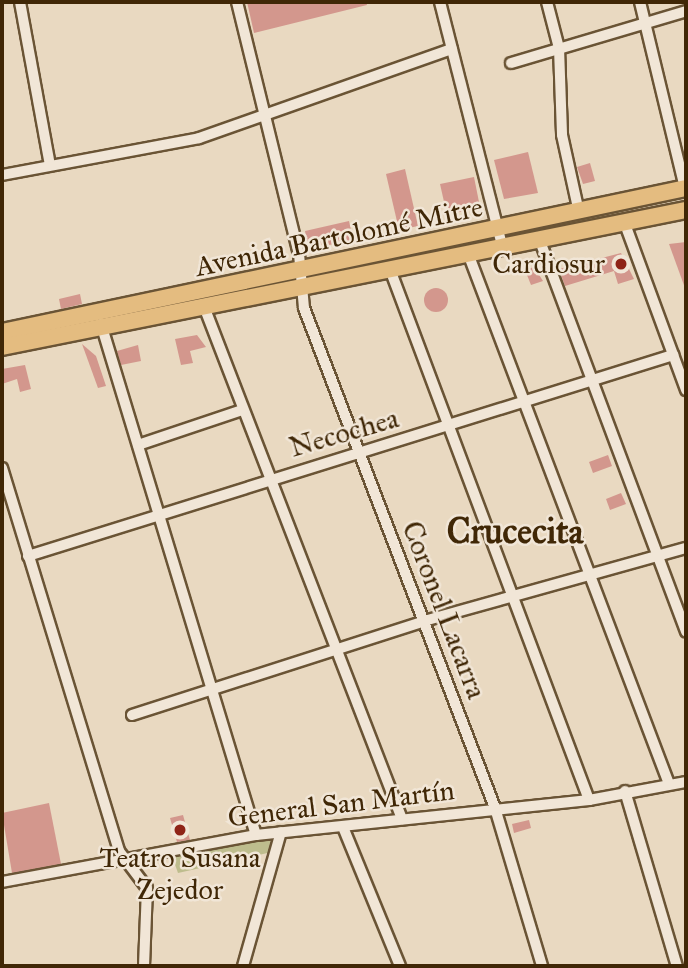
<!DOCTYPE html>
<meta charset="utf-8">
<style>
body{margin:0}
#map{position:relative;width:688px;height:968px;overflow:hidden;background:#e9d9c1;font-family:"IM FELL Great Primer",serif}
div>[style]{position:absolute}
.green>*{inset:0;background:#bebd8d}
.building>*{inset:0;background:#d3978d}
.round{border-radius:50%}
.roads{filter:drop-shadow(2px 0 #6a5435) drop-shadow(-2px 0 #6a5435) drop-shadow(0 2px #6a5435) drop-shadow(0 -2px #6a5435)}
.minor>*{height:10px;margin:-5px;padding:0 5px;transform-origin:5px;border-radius:5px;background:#f1e6d7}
.primary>*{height:16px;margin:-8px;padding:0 8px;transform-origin:8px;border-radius:8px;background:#e4bc80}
.dots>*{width:19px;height:19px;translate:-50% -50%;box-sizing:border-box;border:4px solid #f1e6d7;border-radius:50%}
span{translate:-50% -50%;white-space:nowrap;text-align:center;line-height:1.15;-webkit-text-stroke:5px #f1e6d7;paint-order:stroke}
.street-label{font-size:28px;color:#402706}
.poi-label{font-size:28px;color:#402706}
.right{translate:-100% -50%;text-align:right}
.district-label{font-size:35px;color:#402706;font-weight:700}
.frame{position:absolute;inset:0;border:4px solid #402706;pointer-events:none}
</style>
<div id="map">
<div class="green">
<i style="clip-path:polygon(270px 837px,272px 852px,178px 873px,172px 856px)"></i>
</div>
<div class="building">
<i style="clip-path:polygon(247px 2px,366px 2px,367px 5px,254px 33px)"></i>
<i style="clip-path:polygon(528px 152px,538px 193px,504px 199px,494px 160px)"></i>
<i style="clip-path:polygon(590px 163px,595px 181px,583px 184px,577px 167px)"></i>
<i style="clip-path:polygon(405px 169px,418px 226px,399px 230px,386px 174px)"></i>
<i style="clip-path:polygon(474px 177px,480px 207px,447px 215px,440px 184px)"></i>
<i style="clip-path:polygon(349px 221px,354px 244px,321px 245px,309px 253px,305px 231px)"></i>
<i style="clip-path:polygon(686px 242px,686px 288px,685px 288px,669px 244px)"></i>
<i style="clip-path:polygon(621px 253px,634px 279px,618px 284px,614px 271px,565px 286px,559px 269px)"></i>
<i style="clip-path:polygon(534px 267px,543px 281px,531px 285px,525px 270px)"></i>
<i class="round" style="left:424px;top:288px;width:24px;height:24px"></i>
<i style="clip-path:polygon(80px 294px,82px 304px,61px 309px,59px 299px)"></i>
<i style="clip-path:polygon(197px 335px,206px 347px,190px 351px,193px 363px,181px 365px,175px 339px)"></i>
<i style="clip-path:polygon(82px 344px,96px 356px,106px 386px,98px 388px)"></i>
<i style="clip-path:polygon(138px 345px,141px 361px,121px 365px,117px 351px)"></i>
<i style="clip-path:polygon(25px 365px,31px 389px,20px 392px,17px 379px,2px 384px,2px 369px)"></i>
<i style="clip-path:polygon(608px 455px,612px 466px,593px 473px,589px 462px)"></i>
<i style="clip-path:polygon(621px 493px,626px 504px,610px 510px,606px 499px)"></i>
<i style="clip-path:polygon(49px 803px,61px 864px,12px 873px,2px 813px)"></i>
<i style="clip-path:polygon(183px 815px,190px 840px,177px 842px,170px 818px)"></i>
<i style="clip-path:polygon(529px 820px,531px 828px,514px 833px,512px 824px)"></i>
</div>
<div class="roads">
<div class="minor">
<i style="left:20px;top:2px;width:166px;rotate:79.6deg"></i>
<i style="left:237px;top:2px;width:260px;rotate:76.2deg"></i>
<i style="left:299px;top:254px;width:54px;rotate:84.7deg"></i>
<i style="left:304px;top:308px;width:535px;rotate:69.09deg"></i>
<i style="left:495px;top:808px;width:165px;rotate:73.4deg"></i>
<i style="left:440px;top:2px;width:255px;rotate:75.7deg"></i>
<i style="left:547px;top:2px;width:48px;rotate:75.4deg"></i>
<i style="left:559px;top:48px;width:87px;rotate:88deg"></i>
<i style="left:562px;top:135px;width:79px;rotate:77.6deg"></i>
<i style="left:640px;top:2px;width:191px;rotate:76.4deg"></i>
<i style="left:511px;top:63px;width:183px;rotate:-16.5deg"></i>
<i style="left:2px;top:175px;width:200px;rotate:-10.6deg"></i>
<i style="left:199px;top:138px;width:268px;rotate:-19.4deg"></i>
<i style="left:625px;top:224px;width:177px;rotate:69.8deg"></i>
<i style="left:540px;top:241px;width:417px;rotate:69.5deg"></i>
<i style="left:469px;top:256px;width:565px;rotate:69.25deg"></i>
<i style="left:391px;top:272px;width:564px;rotate:69.44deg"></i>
<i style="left:205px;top:309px;width:547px;rotate:68.88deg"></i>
<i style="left:101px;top:324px;width:534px;rotate:73.13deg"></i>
<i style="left:138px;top:445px;width:110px;rotate:-18.6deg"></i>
<i style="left:2px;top:468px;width:400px;rotate:73deg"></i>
<i style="left:119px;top:851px;width:46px;rotate:52.9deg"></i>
<i style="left:147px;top:888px;width:78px;rotate:92.2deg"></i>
<i style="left:28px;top:556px;width:676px;rotate:-17.31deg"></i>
<i style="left:132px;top:715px;width:307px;rotate:-17.8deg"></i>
<i style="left:424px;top:621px;width:272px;rotate:-15.6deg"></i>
<i style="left:625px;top:791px;width:183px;rotate:73.5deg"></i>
<i style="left:343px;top:827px;width:150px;rotate:67.7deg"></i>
<i style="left:2px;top:882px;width:258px;rotate:-10.5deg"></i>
<i style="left:256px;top:835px;width:335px;rotate:-6deg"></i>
<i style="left:589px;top:800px;width:99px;rotate:-10.5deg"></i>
<i style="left:243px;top:966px;width:139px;rotate:-74.2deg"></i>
</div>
<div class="primary">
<i style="left:2px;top:332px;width:699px;rotate:-11.89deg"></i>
<i style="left:2px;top:347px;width:698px;rotate:-11.33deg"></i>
</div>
</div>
<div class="dots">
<i style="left:621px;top:264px;background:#8f2418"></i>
<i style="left:180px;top:830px;background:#8f2418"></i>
</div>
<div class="street-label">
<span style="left:339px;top:237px;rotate:-12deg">Avenida Bartolomé Mitre</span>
<span style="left:344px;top:433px;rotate:-16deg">Necochea</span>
<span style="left:444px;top:610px;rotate:69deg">Coronel Lacarra</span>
<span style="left:341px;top:804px;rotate:-7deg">General San Martín</span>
</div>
<div class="poi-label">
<span class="right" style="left:605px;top:264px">Cardiosur</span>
<span style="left:180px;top:874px">Teatro Susana<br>Zejedor</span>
</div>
<div class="district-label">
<span style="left:515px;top:532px">Crucecita</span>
</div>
<div class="frame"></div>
</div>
